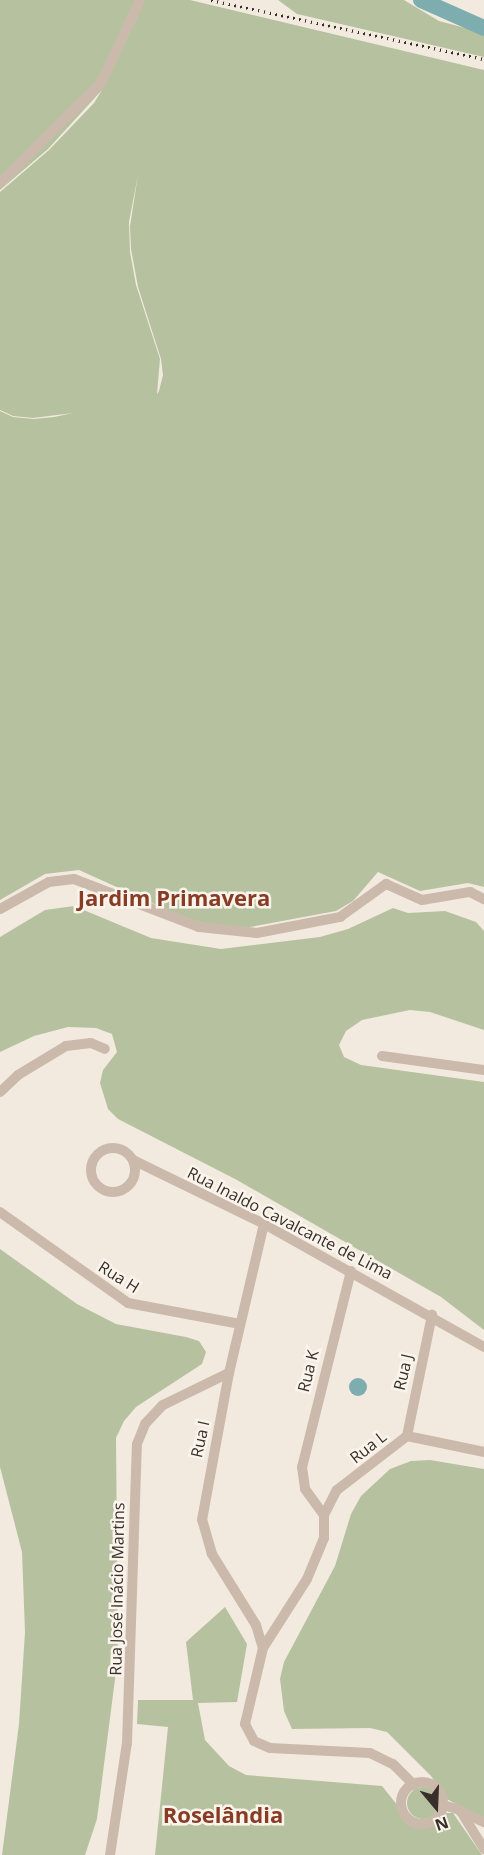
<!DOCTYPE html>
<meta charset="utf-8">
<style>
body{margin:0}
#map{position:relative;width:484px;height:1855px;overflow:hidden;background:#f3eadf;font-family:"Open Sans",sans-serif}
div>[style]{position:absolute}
.green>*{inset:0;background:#b6c29f}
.round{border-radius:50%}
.water>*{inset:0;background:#7eadb0}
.river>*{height:16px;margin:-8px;padding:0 8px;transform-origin:8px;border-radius:8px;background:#7eadb0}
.street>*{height:10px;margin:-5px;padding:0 5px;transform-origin:5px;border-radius:5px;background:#cbbaab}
.street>.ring{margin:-5px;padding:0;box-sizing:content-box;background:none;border:10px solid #cbbaab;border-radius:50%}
.rail>*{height:3px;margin-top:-1.5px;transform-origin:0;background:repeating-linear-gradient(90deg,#392f2a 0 1.5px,transparent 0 6px)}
span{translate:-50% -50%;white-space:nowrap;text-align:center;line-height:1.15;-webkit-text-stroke:5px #faf4ec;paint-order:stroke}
.street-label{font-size:16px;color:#392f2a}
.district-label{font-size:22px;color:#883c23;font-weight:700}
.north{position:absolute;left:406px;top:1777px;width:60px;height:60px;-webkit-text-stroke:4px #faf4ec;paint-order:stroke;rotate:161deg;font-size:16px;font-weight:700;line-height:24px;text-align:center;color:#392f2a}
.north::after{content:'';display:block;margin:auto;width:21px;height:27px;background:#392f2a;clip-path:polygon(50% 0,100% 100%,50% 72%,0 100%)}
</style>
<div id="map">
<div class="green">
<i style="clip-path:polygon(evenodd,0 0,190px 0,484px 70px,484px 887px,468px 883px,420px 891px,378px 872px,353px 901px,336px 911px,245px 928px,215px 926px,185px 918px,79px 870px,45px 874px,0 900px,0 411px,13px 417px,34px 419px,54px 417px,73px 413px,33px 418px,13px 416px,0 410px,0 192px,49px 150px,94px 103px,102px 90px,48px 149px,0 190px,0 0,138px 175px,130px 226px,131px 249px,138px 287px,161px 359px,163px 375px,159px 391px,157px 394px,160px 359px,136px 285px,130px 252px,129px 222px,138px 175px)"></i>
<i style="clip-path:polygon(278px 0,404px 0,439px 21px,484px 33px,484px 57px,297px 14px)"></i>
<i style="clip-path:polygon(74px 906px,151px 938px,221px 949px,320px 937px,348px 929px,393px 908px,408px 913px,445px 911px,476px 922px,484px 931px,484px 1030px,430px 1012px,410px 1010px,362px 1020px,346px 1031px,339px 1045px,344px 1057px,361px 1065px,484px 1082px,484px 1330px,441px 1297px,237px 1180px,118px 1119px,108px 1109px,100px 1083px,103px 1070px,117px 1052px,112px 1034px,96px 1028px,68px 1027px,34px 1036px,0 1052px,0 937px,45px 910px)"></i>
<i style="clip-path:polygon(0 1249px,77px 1304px,116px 1324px,186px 1337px,199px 1341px,206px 1352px,202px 1364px,136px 1407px,124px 1421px,116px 1438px,118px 1656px,97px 1819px,85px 1855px,2px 1855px,19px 1724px,25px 1632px,22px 1552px,0 1467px)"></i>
<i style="clip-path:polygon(430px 1460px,484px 1469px,484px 1820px,447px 1799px,431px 1776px,387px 1732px,370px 1728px,292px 1729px,284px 1711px,280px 1679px,284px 1662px,335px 1566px,351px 1514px,361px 1496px,390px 1469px,411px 1461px)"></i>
<i style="clip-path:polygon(225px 1607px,247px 1644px,237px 1702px,198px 1703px,205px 1740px,229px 1766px,246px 1775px,382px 1786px,414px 1826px,432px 1826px,446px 1813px,453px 1813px,482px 1855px,155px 1855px,168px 1727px,137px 1724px,138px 1700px,193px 1700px,186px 1642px)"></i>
<i class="round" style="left:407px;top:1787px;width:32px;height:32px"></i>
</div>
<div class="water">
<i class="round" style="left:349px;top:1378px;width:18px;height:18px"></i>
</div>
<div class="river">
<i style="left:421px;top:0;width:69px;rotate:24deg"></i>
</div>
<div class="street">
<i style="left:0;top:183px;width:142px;rotate:-44.7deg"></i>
<i style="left:101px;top:83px;width:92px;rotate:-64.8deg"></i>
<i style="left:0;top:909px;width:56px;rotate:-28.9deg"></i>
<i style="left:49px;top:882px;width:25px;rotate:-7deg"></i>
<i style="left:74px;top:879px;width:134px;rotate:21deg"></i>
<i style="left:199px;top:927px;width:58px;rotate:5.9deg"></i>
<i style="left:257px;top:933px;width:85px;rotate:-10.9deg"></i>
<i style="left:340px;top:917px;width:57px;rotate:-35.7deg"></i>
<i style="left:386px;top:884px;width:39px;rotate:24deg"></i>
<i style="left:422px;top:900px;width:49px;rotate:-9.5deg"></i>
<i style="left:470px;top:892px;width:16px;rotate:27deg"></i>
<i style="left:382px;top:1056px;width:103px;rotate:7.8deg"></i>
<i style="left:0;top:1092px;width:25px;rotate:-43deg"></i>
<i style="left:18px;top:1075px;width:56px;rotate:-31.1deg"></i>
<i style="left:66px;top:1046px;width:25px;rotate:-7deg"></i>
<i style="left:91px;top:1043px;width:15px;rotate:23deg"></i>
<i class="ring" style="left:91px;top:1148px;width:34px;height:34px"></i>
<i style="left:133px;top:1160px;width:146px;rotate:26deg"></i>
<i style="left:264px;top:1224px;width:252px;rotate:29.2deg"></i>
<i style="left:0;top:1212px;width:157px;rotate:35.4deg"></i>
<i style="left:128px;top:1303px;width:114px;rotate:10.6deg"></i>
<i style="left:351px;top:1271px;width:202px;rotate:104deg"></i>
<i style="left:302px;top:1467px;width:22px;rotate:82deg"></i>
<i style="left:305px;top:1489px;width:32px;rotate:54deg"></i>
<i style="left:324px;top:1515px;width:23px;rotate:90deg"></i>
<i style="left:324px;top:1538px;width:44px;rotate:112.5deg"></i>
<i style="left:307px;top:1579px;width:82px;rotate:122.5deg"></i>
<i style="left:263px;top:1648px;width:78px;rotate:103.3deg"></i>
<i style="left:245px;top:1724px;width:19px;rotate:62deg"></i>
<i style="left:254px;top:1741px;width:17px;rotate:24deg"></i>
<i style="left:270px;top:1748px;width:100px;rotate:2.9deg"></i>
<i style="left:370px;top:1753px;width:25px;rotate:26deg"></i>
<i style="left:393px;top:1764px;width:30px;rotate:45deg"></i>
<i style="left:407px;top:1436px;width:124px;rotate:-78.3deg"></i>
<i style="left:324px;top:1515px;width:28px;rotate:-63deg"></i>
<i style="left:337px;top:1490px;width:88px;rotate:-37.6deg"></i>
<i style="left:407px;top:1436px;width:79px;rotate:11.7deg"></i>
<i style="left:263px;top:1648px;width:24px;rotate:-107deg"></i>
<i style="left:256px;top:1625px;width:84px;rotate:-121.8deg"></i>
<i style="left:212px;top:1554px;width:35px;rotate:-106deg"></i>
<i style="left:202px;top:1520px;width:149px;rotate:-79.6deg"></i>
<i style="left:229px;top:1373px;width:153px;rotate:-76.8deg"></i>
<i class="ring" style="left:401px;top:1782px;width:32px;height:32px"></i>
<i style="left:443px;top:1805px;width:18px;rotate:16deg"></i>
<i style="left:460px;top:1810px;width:46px;rotate:58.4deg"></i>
<i style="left:460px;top:1811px;width:26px;rotate:25deg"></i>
<i style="left:110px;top:1855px;width:113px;rotate:-81.4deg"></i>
<i style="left:127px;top:1743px;width:299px;rotate:-88.1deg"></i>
<i style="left:137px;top:1444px;width:22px;rotate:-68deg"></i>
<i style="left:145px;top:1424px;width:26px;rotate:-47deg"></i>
<i style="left:163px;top:1405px;width:73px;rotate:-25.9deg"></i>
</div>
<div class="rail">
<i style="left:211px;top:0;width:279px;rotate:12.2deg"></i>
</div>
<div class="street-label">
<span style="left:290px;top:1223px;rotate:27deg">Rua Inaldo Cavalcante de Lima</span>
<span style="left:119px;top:1277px;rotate:32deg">Rua H</span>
<span style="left:308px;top:1371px;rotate:-76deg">Rua K</span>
<span style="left:403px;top:1372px;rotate:-77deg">Rua J</span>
<span style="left:200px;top:1439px;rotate:-78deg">Rua I</span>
<span style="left:368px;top:1447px;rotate:-38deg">Rua L</span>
<span style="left:117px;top:1589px;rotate:-89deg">Rua José Inácio Martins</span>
</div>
<div class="district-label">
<span style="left:174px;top:898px">Jardim Primavera</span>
<span style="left:223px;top:1815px">Roselândia</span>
</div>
<div class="north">N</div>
</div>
